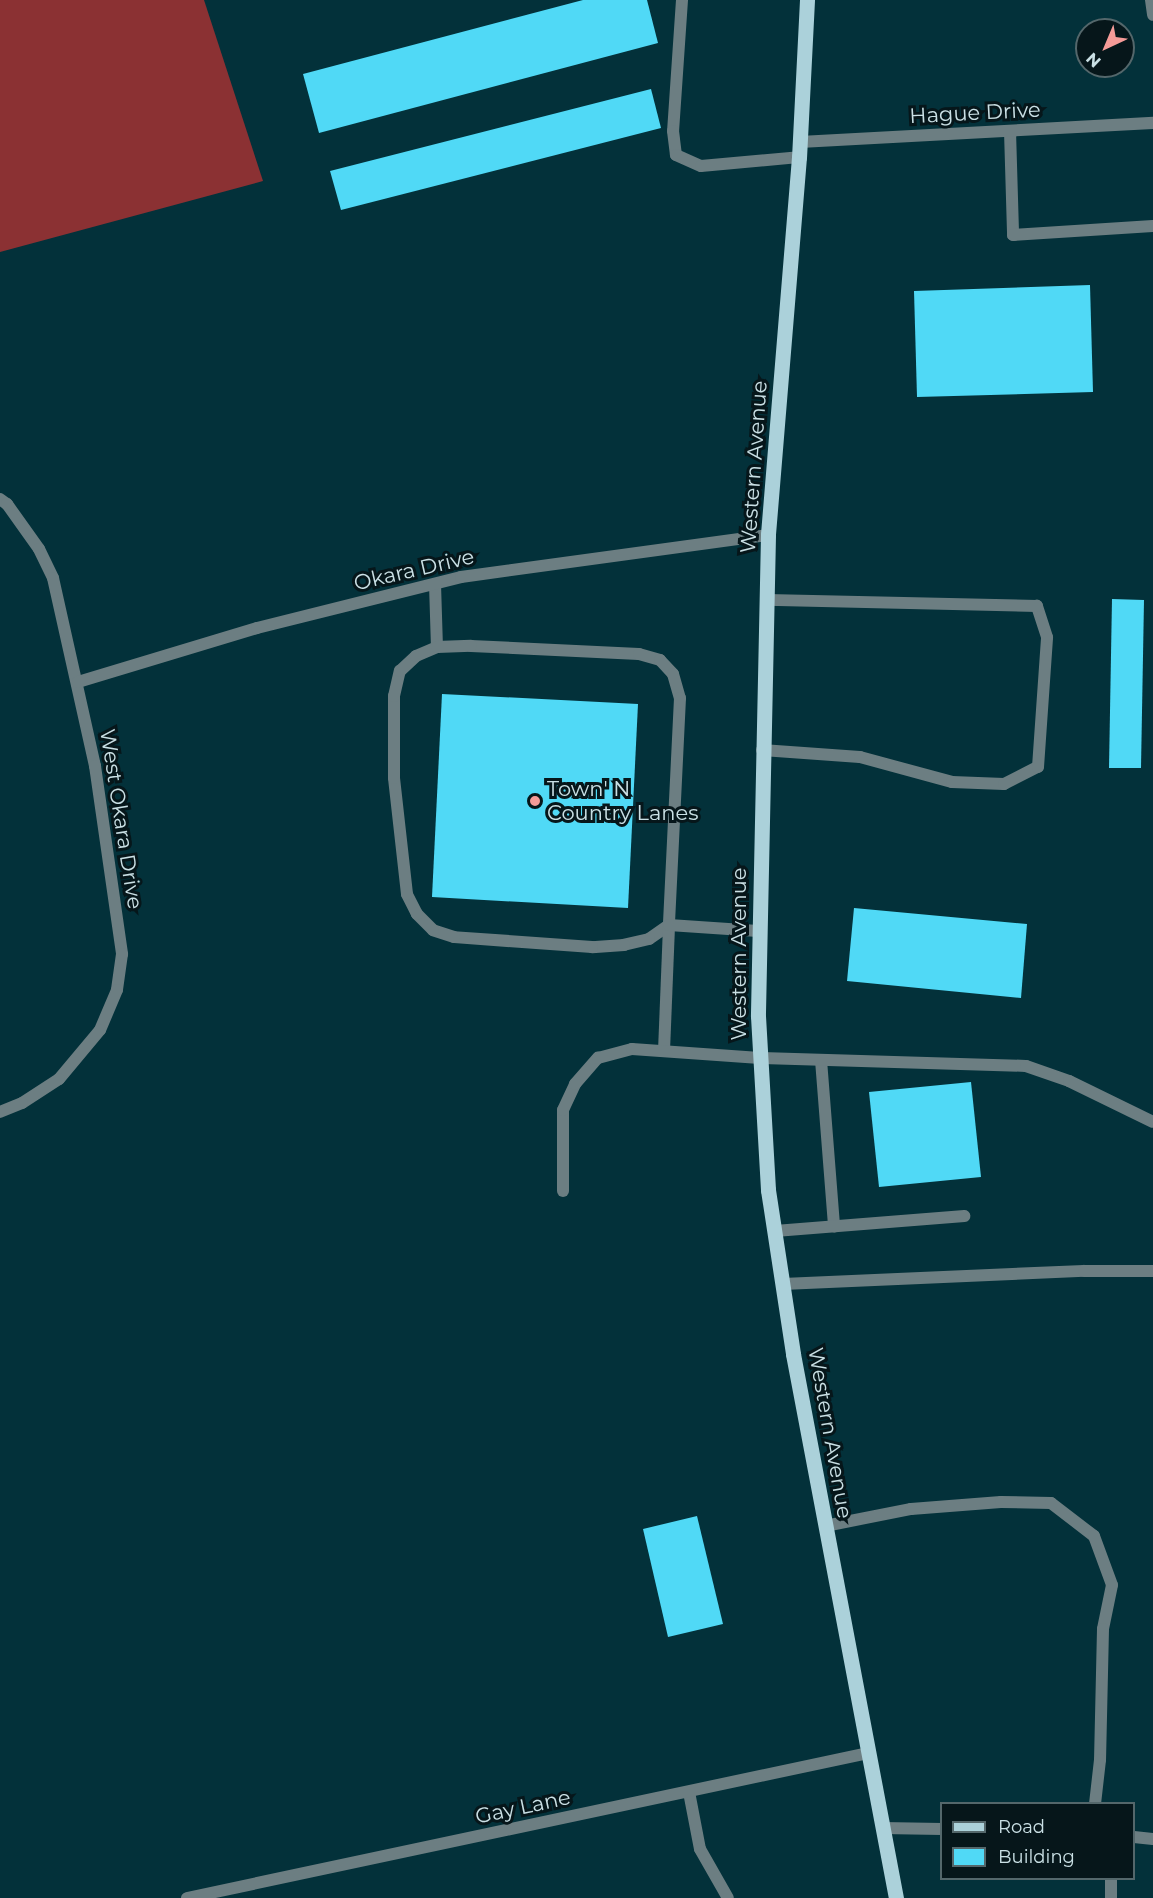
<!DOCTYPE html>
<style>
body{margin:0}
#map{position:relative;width:1153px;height:1898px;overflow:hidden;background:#03313a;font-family:Montserrat,sans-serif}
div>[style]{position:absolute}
.forest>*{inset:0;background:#8b3133}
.building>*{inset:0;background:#50d9f6}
.service>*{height:12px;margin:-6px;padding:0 6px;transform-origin:6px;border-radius:6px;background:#6c7e82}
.minor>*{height:12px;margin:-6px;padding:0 6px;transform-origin:6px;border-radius:6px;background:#6c7e82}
.primary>*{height:15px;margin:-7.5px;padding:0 7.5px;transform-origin:7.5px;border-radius:7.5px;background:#abd1da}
.dots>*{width:16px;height:16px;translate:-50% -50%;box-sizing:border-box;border:3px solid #06161a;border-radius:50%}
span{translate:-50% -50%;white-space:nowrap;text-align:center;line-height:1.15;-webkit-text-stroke:6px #06161a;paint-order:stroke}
.street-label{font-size:21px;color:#cae0e5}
.poi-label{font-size:21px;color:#cae0e5}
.left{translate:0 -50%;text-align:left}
.legend{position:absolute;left:940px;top:1802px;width:195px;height:78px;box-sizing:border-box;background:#06161a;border:2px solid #54676b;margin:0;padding:8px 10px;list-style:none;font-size:18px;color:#cae0e5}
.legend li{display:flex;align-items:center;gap:12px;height:30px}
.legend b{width:30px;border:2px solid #54676b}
.north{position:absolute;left:1075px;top:18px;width:60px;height:60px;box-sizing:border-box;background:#06161a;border:2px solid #54676b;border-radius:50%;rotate:224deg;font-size:16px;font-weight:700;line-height:24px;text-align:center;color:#cae0e5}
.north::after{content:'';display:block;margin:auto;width:21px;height:27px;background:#f59b98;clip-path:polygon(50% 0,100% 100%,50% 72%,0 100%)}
</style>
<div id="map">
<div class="forest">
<i style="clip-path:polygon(0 0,204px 0,263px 181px,0 252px)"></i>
</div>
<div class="building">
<i style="clip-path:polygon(583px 0,647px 0,658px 43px,319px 133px,303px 74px)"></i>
<i style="clip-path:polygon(651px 89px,661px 128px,341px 210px,330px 171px)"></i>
<i style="clip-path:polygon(1090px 285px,1093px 392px,917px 397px,914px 291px)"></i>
<i style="clip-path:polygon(1112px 599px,1144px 600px,1141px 768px,1109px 768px)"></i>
<i style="clip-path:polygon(442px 694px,638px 704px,628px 908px,432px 897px)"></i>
<i style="clip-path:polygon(854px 908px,1027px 924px,1021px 998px,847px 981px)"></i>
<i style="clip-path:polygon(971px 1082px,981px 1177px,879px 1187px,869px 1092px)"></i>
<i style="clip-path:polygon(697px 1516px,723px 1624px,668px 1637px,643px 1529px)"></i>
</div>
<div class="service">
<i style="left:682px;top:0;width:131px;rotate:93.9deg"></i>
<i style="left:673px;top:131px;width:24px;rotate:83deg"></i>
<i style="left:676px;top:155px;width:27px;rotate:24deg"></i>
<i style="left:701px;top:166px;width:98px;rotate:-5.2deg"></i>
<i style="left:1151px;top:0;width:15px;rotate:82deg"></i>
<i style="left:1010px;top:131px;width:104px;rotate:88.3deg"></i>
<i style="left:1013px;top:235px;width:140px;rotate:-3.7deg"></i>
<i style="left:435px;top:584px;width:63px;rotate:88.2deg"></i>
<i style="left:471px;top:646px;width:168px;rotate:2.7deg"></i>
<i style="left:639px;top:654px;width:22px;rotate:16deg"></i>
<i style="left:660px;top:660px;width:19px;rotate:47deg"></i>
<i style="left:673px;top:674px;width:25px;rotate:74deg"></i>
<i style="left:680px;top:698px;width:227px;rotate:92.8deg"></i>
<i style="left:669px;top:925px;width:24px;rotate:145deg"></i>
<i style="left:649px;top:939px;width:26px;rotate:167deg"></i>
<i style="left:624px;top:945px;width:32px;rotate:176deg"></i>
<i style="left:592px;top:947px;width:138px;rotate:-175.9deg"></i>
<i style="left:454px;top:937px;width:22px;rotate:-162deg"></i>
<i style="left:433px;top:930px;width:23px;rotate:-135deg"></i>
<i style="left:417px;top:914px;width:22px;rotate:-117deg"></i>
<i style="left:407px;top:894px;width:117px;rotate:-96.4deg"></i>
<i style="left:394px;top:778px;width:82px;rotate:-90deg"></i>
<i style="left:394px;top:696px;width:26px;rotate:-77deg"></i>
<i style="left:400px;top:671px;width:22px;rotate:-43deg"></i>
<i style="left:416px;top:656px;width:23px;rotate:-23deg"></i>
<i style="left:437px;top:647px;width:34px;rotate:-2deg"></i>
<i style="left:762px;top:750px;width:98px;rotate:4.1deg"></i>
<i style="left:860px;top:757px;width:95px;rotate:15.2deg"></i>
<i style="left:952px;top:782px;width:52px;rotate:2.2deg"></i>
<i style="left:1004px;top:784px;width:38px;rotate:-27deg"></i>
<i style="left:1038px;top:767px;width:130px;rotate:-86deg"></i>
<i style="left:1047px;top:637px;width:33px;rotate:-108deg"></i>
<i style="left:1037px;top:606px;width:270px;rotate:-178.7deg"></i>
<i style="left:664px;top:1051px;width:126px;rotate:-87.7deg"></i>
<i style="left:669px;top:925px;width:89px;rotate:3.9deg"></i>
<i style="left:821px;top:1060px;width:167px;rotate:85.5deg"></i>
<i style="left:563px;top:1191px;width:81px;rotate:-90deg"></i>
<i style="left:563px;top:1110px;width:29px;rotate:-65deg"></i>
<i style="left:575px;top:1084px;width:35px;rotate:-49deg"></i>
<i style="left:598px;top:1058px;width:35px;rotate:-15deg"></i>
<i style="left:632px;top:1049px;width:128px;rotate:4deg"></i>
<i style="left:760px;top:1058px;width:266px;rotate:1.7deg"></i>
<i style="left:1026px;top:1066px;width:46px;rotate:19.2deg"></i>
<i style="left:1069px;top:1081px;width:93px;rotate:26deg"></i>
<i style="left:775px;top:1231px;width:190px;rotate:-4.5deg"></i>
<i style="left:783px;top:1284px;width:301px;rotate:-2.5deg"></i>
<i style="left:1084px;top:1271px;width:69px"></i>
<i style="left:825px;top:1526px;width:88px;rotate:-11.2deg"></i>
<i style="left:911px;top:1509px;width:90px;rotate:-4.4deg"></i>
<i style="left:1001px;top:1502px;width:50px;rotate:1.1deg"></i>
<i style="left:1051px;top:1503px;width:54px;rotate:37.5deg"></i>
<i style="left:1094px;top:1536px;width:52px;rotate:69.8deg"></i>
<i style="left:1112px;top:1585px;width:45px;rotate:101.6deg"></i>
<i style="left:1103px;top:1629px;width:131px;rotate:91.3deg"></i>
<i style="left:1100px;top:1760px;width:44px;rotate:96.5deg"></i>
<i style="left:689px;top:1792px;width:58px;rotate:79.1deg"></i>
<i style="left:700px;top:1849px;width:56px;rotate:60.3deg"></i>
<i style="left:1111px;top:1878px;width:20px;rotate:90deg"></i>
</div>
<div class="minor">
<i style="left:800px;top:142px;width:354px;rotate:-3.1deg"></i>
<i style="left:0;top:499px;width:9px;rotate:36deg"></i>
<i style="left:7px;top:504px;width:55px;rotate:54.6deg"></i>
<i style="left:39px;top:549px;width:32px;rotate:64deg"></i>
<i style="left:53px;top:578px;width:193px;rotate:77.4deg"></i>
<i style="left:95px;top:766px;width:190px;rotate:81.8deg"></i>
<i style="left:122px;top:954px;width:36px;rotate:98deg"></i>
<i style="left:117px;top:990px;width:43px;rotate:113deg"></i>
<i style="left:100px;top:1030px;width:64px;rotate:129.9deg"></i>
<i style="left:59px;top:1079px;width:44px;rotate:147deg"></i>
<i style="left:22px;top:1103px;width:24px;rotate:158deg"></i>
<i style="left:78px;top:682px;width:187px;rotate:-16.8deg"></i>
<i style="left:257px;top:628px;width:210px;rotate:-14deg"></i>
<i style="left:461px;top:577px;width:310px;rotate:-7.8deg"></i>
<i style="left:882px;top:1828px;width:60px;rotate:1deg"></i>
<i style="left:1134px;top:1837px;width:19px;rotate:6deg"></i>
<i style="left:187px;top:1898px;width:696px;rotate:-12.02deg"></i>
</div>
<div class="primary">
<i style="left:807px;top:0;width:157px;rotate:92.9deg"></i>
<i style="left:799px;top:157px;width:379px;rotate:94.7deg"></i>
<i style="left:768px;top:535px;width:481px;rotate:91.2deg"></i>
<i style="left:758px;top:1016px;width:174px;rotate:86.7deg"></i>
<i style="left:768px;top:1190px;width:166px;rotate:81.3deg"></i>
<i style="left:793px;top:1354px;width:554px;rotate:79.28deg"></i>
</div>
<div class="dots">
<i style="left:535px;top:801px;background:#f59b98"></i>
</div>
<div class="street-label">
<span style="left:975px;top:113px;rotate:-3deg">Hague Drive</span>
<span style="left:754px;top:467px;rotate:-86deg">Western Avenue</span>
<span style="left:414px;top:570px;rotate:-13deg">Okara Drive</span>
<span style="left:121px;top:819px;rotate:81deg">West Okara Drive</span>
<span style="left:739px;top:954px;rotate:-90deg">Western Avenue</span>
<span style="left:830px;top:1433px;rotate:80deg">Western Avenue</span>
<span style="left:523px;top:1807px;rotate:-12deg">Gay Lane</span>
</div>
<div class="poi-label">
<span class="left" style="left:547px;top:801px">Town' N<br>Country Lanes</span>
</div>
<ul class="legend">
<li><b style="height:8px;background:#abd1da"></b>Road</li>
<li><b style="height:16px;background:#50d9f6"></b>Building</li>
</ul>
<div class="north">N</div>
</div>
